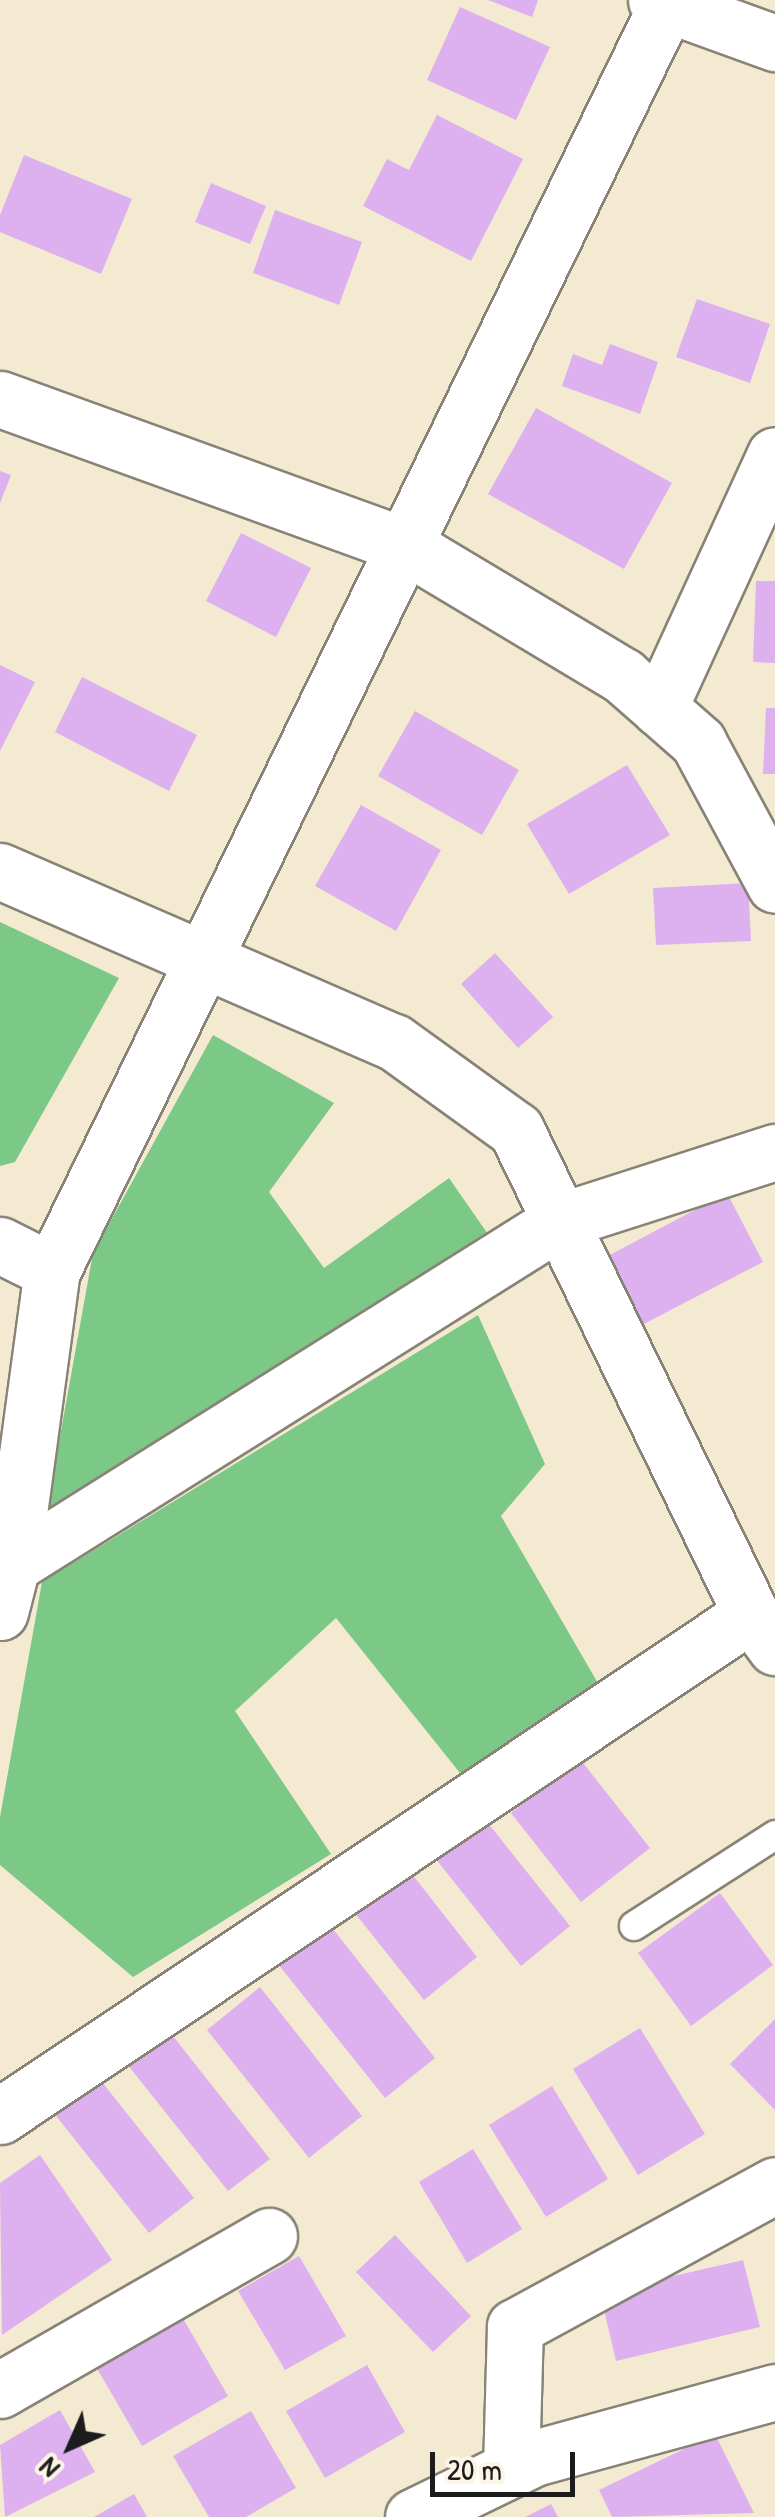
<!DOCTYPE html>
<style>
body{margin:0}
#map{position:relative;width:775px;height:2517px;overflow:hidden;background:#f4ead1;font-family:"Patrick Hand",sans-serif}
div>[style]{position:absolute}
.green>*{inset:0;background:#7cc887}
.building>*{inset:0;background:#ddb1ef}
.roads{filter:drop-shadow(2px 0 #888376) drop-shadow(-2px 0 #888376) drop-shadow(0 2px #888376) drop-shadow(0 -2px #888376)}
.service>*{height:28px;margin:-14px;padding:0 14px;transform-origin:14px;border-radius:14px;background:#fff}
.minor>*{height:55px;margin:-27.5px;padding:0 27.5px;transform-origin:27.5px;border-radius:27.5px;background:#fff}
span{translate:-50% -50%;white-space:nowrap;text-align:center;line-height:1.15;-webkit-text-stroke:9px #fcf5e5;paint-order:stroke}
.north{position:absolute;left:20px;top:2397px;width:100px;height:100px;-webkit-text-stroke:8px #fcf5e5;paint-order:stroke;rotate:225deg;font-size:28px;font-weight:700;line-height:40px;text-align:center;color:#1c1c1c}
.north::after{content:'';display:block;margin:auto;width:35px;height:45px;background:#1c1c1c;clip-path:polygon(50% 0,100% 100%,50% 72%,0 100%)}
.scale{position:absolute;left:430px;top:2452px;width:145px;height:45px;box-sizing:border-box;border:5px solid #1c1c1c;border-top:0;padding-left:12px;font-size:30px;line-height:35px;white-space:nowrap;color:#1c1c1c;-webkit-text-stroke:8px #fcf5e5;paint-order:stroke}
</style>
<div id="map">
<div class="green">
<i style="clip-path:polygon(0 922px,119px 978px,15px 1162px,0 1166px)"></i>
<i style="clip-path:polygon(213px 1035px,334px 1103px,269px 1192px,324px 1268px,449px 1178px,492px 1240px,45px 1520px,93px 1253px)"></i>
<i style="clip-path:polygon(478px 1315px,545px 1464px,501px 1516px,599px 1685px,460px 1773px,336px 1618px,235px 1711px,331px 1854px,133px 1977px,0 1865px,0 1817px,42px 1582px)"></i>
</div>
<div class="building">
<i style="clip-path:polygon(488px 0,538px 0,532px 17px)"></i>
<i style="clip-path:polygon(460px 7px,550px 47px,516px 120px,427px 80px)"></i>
<i style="clip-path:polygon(437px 115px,523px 159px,471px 261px,363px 206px,387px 159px,409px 170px)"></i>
<i style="clip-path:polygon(24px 155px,132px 199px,101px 274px,0 232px,0 215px)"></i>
<i style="clip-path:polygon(211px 183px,266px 206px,250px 244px,195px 222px)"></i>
<i style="clip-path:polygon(275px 210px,362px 242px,339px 305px,253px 273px)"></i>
<i style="clip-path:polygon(697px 299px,770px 324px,750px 383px,676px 357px)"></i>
<i style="clip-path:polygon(610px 344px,658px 362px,640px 414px,562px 386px,573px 354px,602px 365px)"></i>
<i style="clip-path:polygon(536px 408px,672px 483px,624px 569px,488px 494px)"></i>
<i style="clip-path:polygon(0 471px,11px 475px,0 503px)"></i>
<i style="clip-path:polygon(241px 533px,311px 568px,276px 637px,206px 601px)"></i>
<i style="clip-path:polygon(756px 581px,775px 581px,775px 663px,753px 662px)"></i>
<i style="clip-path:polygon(0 665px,35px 682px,0 751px)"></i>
<i style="clip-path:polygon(82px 677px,197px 735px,169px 791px,55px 732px)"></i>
<i style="clip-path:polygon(766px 708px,775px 708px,775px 774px,763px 774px)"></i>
<i style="clip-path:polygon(415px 711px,519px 770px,482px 835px,378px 776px)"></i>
<i style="clip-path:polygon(627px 765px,670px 835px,569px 894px,527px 824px)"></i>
<i style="clip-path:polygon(361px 805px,441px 850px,396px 931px,315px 886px)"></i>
<i style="clip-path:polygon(748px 883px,751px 941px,656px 945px,653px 888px)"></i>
<i style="clip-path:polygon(495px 953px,553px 1017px,518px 1048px,461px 984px)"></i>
<i style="clip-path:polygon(727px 1193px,763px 1262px,638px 1327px,602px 1259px)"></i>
<i style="clip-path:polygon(580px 1759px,650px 1848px,581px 1902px,511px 1813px)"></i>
<i style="clip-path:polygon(484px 1818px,570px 1926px,521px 1966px,435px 1858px)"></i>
<i style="clip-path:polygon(408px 1869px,477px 1957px,424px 2000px,354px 1912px)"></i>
<i style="clip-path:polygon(720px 1893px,773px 1965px,691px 2026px,638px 1953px)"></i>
<i style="clip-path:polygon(329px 1924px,435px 2058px,385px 2098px,278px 1964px)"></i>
<i style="clip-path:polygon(260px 1987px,362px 2116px,309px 2158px,207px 2030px)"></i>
<i style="clip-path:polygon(775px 2019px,775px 2110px,730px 2064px)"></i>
<i style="clip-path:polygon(640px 2028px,705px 2134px,638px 2175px,573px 2069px)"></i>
<i style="clip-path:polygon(169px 2031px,270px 2159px,228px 2191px,127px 2064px)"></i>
<i style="clip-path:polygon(98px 2077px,194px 2198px,149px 2233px,53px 2112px)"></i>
<i style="clip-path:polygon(552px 2086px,608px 2179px,546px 2217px,489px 2125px)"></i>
<i style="clip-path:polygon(473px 2149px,522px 2229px,467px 2263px,419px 2182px)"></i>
<i style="clip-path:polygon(40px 2155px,112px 2260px,2px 2335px,0 2183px)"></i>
<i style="clip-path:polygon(395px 2235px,471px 2316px,433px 2352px,356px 2272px)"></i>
<i style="clip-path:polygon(299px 2256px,346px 2336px,285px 2370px,238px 2291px)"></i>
<i style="clip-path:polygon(743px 2260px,760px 2327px,616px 2361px,600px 2293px)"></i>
<i style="clip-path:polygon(181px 2315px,228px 2396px,142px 2446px,95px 2365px)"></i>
<i style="clip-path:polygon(367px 2365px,405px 2432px,325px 2478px,286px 2411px)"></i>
<i style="clip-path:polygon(60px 2410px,95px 2472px,5px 2517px,0 2445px)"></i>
<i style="clip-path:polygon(251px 2411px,296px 2488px,246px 2517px,209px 2517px,173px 2456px)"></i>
<i style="clip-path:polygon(715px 2434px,754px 2513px,612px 2517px,599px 2490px)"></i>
<i style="clip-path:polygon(134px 2494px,147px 2517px,94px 2517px)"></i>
<i style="clip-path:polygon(551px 2504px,558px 2517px,525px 2517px)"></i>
</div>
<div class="roads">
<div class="service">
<i style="left:634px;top:1926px;width:168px;rotate:-32.8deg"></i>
</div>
<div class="minor">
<i style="left:656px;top:0;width:127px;rotate:19.9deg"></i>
<i style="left:0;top:399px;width:432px;rotate:19.9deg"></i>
<i style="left:406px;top:546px;width:253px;rotate:30.9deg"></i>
<i style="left:623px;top:676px;width:100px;rotate:41.3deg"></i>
<i style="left:698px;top:742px;width:162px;rotate:61.7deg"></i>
<i style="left:659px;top:708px;width:278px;rotate:-65.4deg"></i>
<i style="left:0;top:871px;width:430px;rotate:23.5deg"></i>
<i style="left:394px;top:1042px;width:150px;rotate:35.8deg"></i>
<i style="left:516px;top:1130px;width:538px;rotate:64.1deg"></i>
<i style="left:751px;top:1614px;width:41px;rotate:54deg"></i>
<i style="left:0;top:1245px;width:58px;rotate:26.6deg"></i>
<i style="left:0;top:1563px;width:12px;rotate:9deg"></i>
<i style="left:12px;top:1565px;width:647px;rotate:-32.12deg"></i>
<i style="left:560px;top:1221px;width:226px;rotate:-17.8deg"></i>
<i style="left:0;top:1612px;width:49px;rotate:-75.7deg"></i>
<i style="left:12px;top:1565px;width:297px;rotate:-82.3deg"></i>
<i style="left:52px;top:1271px;width:1413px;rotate:-64.11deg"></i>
<i style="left:0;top:2116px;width:903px;rotate:-33.76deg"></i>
<i style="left:0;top:2390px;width:310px;rotate:-29.8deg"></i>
<i style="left:511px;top:2469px;width:142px;rotate:-88.4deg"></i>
<i style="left:515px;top:2327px;width:296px;rotate:-28.6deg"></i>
<i style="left:413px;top:2517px;width:135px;rotate:-26deg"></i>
<i style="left:534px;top:2458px;width:250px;rotate:-15.3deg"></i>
</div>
</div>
<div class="north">N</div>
<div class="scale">20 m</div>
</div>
